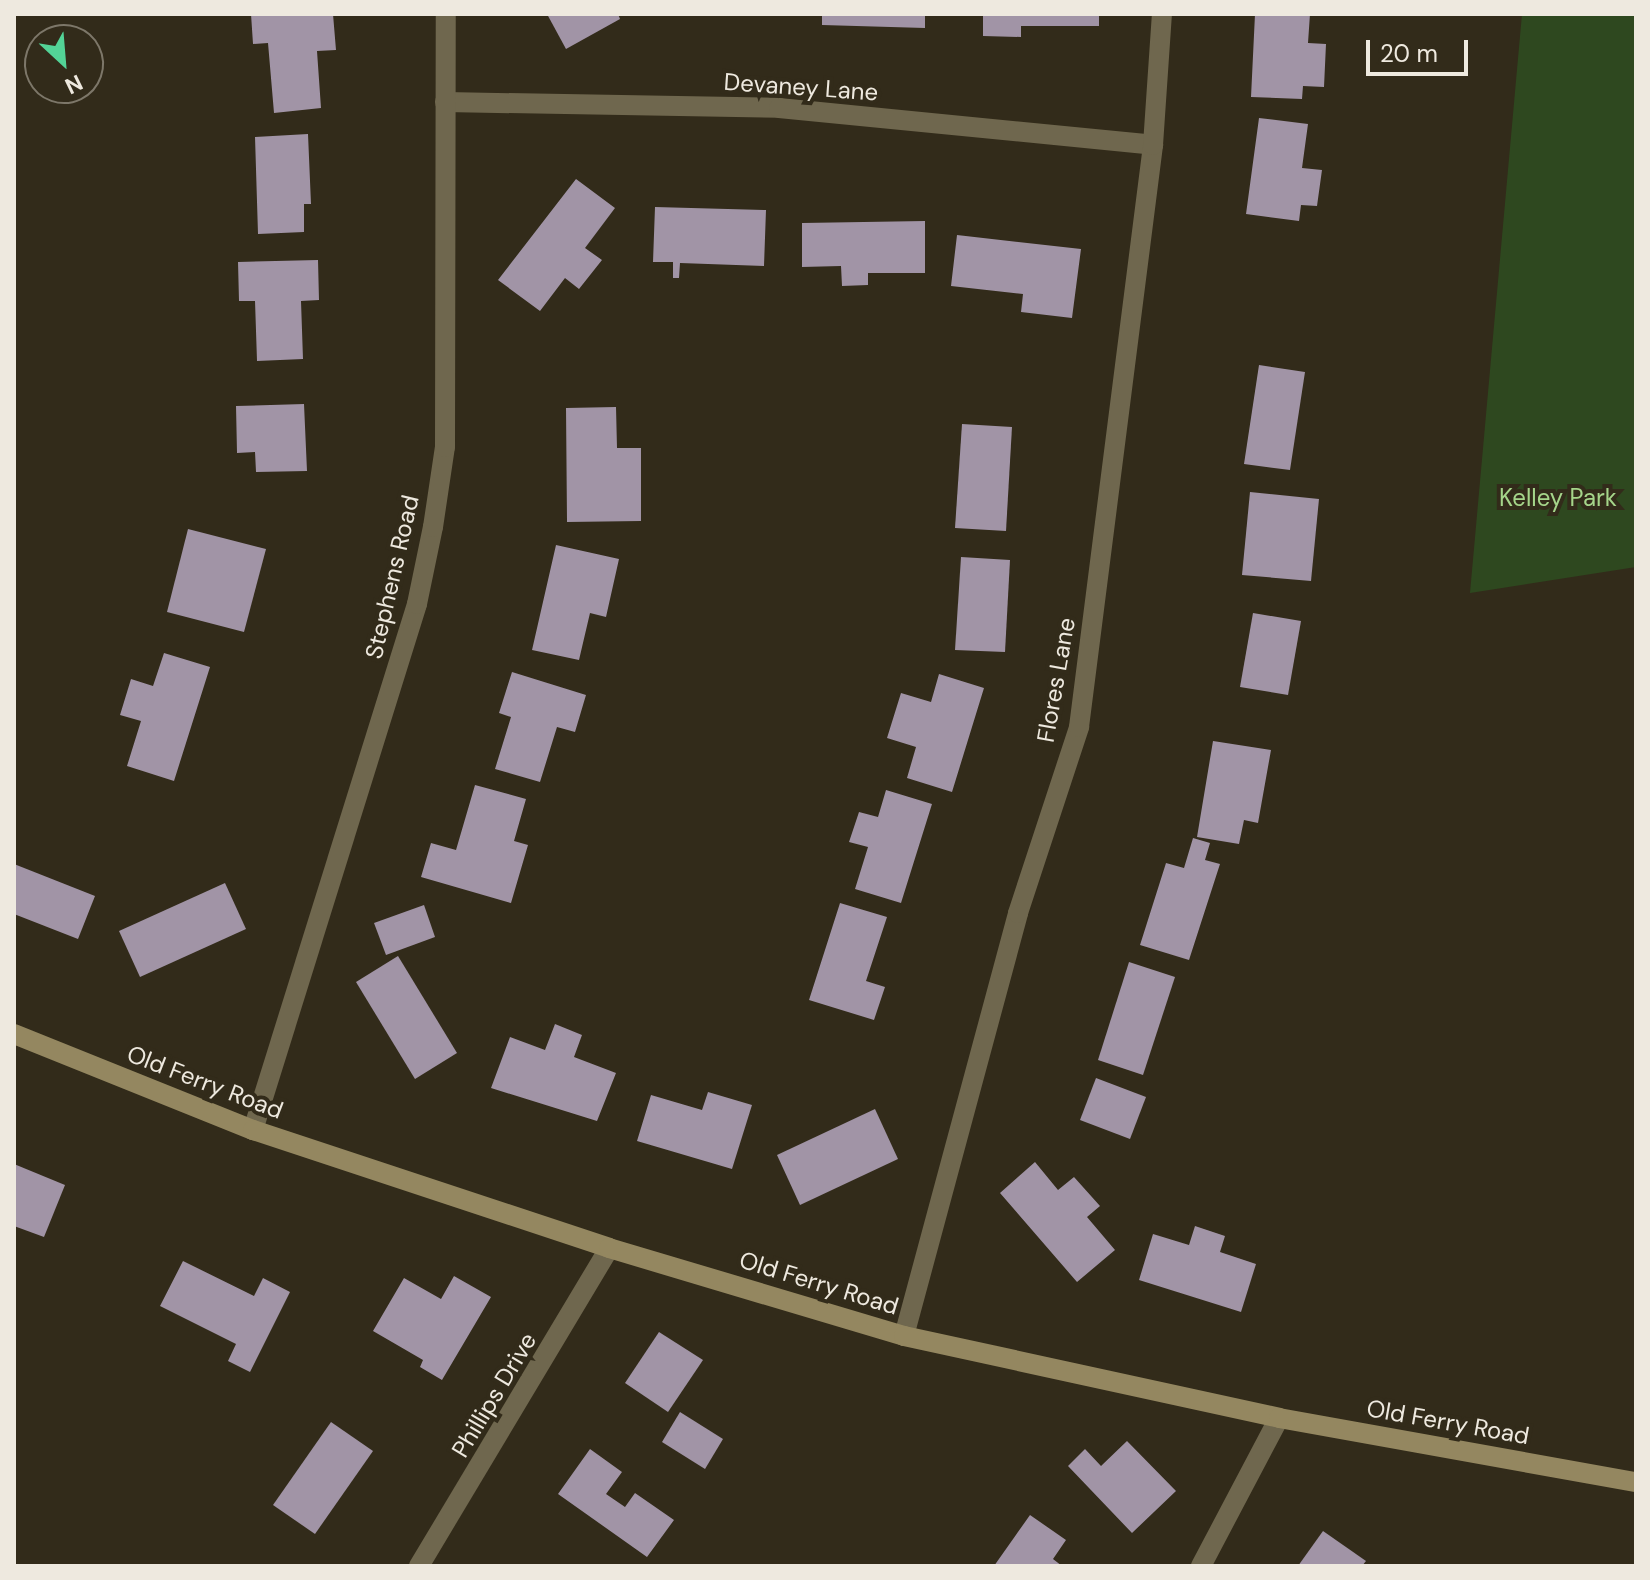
<!DOCTYPE html>
<style>
body{margin:0}
#map{position:relative;width:1650px;height:1580px;overflow:hidden;background:#322b1a;font-family:"DM Sans",sans-serif}
div>[style]{position:absolute}
.green>*{inset:0;background:#2e481f}
.building>*{inset:0;background:#a194a6}
.street>*{height:20px;margin:-10px;padding:0 10px;transform-origin:10px;border-radius:10px;background:#6f674e}
.secondary>*{height:20px;margin:-10px;padding:0 10px;transform-origin:10px;border-radius:10px;background:#948760}
span{translate:-50% -50%;white-space:nowrap;text-align:center;line-height:1.15;-webkit-text-stroke:8px #322b1a;paint-order:stroke}
.street-label{font-size:24px;color:#eee9df}
.park-label{font-size:24px;color:#a5d58a}
.frame{position:absolute;inset:0;border:16px solid #eee9df;pointer-events:none}
.north{position:absolute;left:24px;top:24px;width:80px;height:80px;box-sizing:border-box;background:#322b1a;border:2px solid #7d7769;border-radius:50%;rotate:154deg;font-size:22px;font-weight:700;line-height:32px;text-align:center;color:#eee9df}
.north::after{content:'';display:block;margin:auto;width:28px;height:36px;background:#53d397;clip-path:polygon(50% 0,100% 100%,50% 72%,0 100%)}
.scale{position:absolute;left:1366px;top:40px;width:102px;height:36px;box-sizing:border-box;border:4px solid #eee9df;border-top:0;padding-left:10px;font-size:24px;line-height:28px;white-space:nowrap;color:#eee9df;-webkit-text-stroke:6px #322b1a;paint-order:stroke}
</style>
<div id="map">
<div class="green">
<i style="clip-path:polygon(1522px 14px,1636px 14px,1636px 567px,1470px 593px)"></i>
</div>
<div class="building">
<i style="clip-path:polygon(251px 14px,333px 14px,336px 50px,317px 51px,321px 108px,274px 113px,268px 43px,253px 44px)"></i>
<i style="clip-path:polygon(547px 14px,618px 14px,620px 19px,566px 49px)"></i>
<i style="clip-path:polygon(822px 14px,925px 14px,925px 28px,822px 25px)"></i>
<i style="clip-path:polygon(983px 14px,1099px 14px,1099px 26px,1021px 26px,1021px 37px,983px 36px)"></i>
<i style="clip-path:polygon(1255px 14px,1310px 14px,1308px 43px,1326px 44px,1324px 87px,1303px 86px,1302px 99px,1251px 97px)"></i>
<i style="clip-path:polygon(1259px 118px,1308px 124px,1302px 168px,1322px 170px,1317px 206px,1301px 205px,1299px 221px,1246px 214px)"></i>
<i style="clip-path:polygon(308px 134px,311px 204px,304px 204px,304px 232px,258px 234px,255px 137px)"></i>
<i style="clip-path:polygon(576px 179px,615px 208px,585px 248px,602px 260px,579px 289px,565px 278px,540px 311px,498px 280px)"></i>
<i style="clip-path:polygon(655px 207px,766px 210px,764px 266px,680px 263px,679px 278px,673px 278px,673px 262px,653px 262px)"></i>
<i style="clip-path:polygon(925px 221px,925px 273px,868px 273px,868px 285px,842px 286px,841px 266px,802px 267px,802px 223px)"></i>
<i style="clip-path:polygon(957px 235px,1081px 249px,1072px 318px,1021px 312px,1023px 294px,951px 286px)"></i>
<i style="clip-path:polygon(318px 260px,319px 300px,301px 301px,303px 359px,257px 361px,255px 301px,239px 301px,238px 262px)"></i>
<i style="clip-path:polygon(1259px 365px,1305px 372px,1290px 470px,1244px 464px)"></i>
<i style="clip-path:polygon(304px 404px,307px 471px,256px 472px,255px 452px,237px 453px,236px 406px)"></i>
<i style="clip-path:polygon(616px 407px,617px 448px,641px 448px,641px 521px,567px 522px,566px 408px)"></i>
<i style="clip-path:polygon(962px 424px,1012px 427px,1006px 531px,955px 528px)"></i>
<i style="clip-path:polygon(1250px 492px,1319px 499px,1311px 581px,1242px 575px)"></i>
<i style="clip-path:polygon(188px 529px,266px 549px,244px 632px,167px 612px)"></i>
<i style="clip-path:polygon(556px 545px,619px 559px,606px 617px,590px 613px,579px 660px,532px 650px)"></i>
<i style="clip-path:polygon(961px 557px,1010px 560px,1005px 652px,955px 650px)"></i>
<i style="clip-path:polygon(1253px 613px,1301px 621px,1288px 695px,1240px 687px)"></i>
<i style="clip-path:polygon(164px 653px,210px 667px,174px 781px,127px 766px,141px 721px,120px 715px,131px 679px,153px 686px)"></i>
<i style="clip-path:polygon(512px 672px,586px 695px,575px 732px,557px 727px,540px 782px,495px 769px,511px 717px,499px 713px)"></i>
<i style="clip-path:polygon(939px 674px,984px 688px,952px 792px,907px 778px,916px 747px,887px 738px,901px 693px,931px 702px)"></i>
<i style="clip-path:polygon(1213px 741px,1271px 750px,1258px 823px,1244px 820px,1239px 844px,1197px 837px)"></i>
<i style="clip-path:polygon(475px 785px,526px 799px,514px 841px,528px 845px,511px 903px,421px 877px,431px 843px,456px 850px)"></i>
<i style="clip-path:polygon(886px 790px,932px 804px,901px 903px,855px 889px,868px 847px,849px 842px,859px 812px,878px 817px)"></i>
<i style="clip-path:polygon(1193px 838px,1210px 843px,1205px 860px,1220px 864px,1189px 960px,1140px 945px,1166px 863px,1184px 868px)"></i>
<i style="clip-path:polygon(14px 864px,95px 896px,78px 939px,14px 914px)"></i>
<i style="clip-path:polygon(225px 883px,246px 929px,140px 977px,119px 931px)"></i>
<i style="clip-path:polygon(840px 903px,887px 917px,866px 981px,885px 987px,874px 1020px,809px 1000px)"></i>
<i style="clip-path:polygon(424px 905px,435px 937px,386px 955px,374px 923px)"></i>
<i style="clip-path:polygon(398px 956px,457px 1053px,415px 1079px,356px 982px)"></i>
<i style="clip-path:polygon(1129px 962px,1175px 977px,1143px 1075px,1098px 1060px)"></i>
<i style="clip-path:polygon(555px 1024px,582px 1035px,574px 1057px,616px 1073px,597px 1121px,491px 1088px,510px 1037px,545px 1050px)"></i>
<i style="clip-path:polygon(1096px 1078px,1146px 1097px,1130px 1139px,1080px 1120px)"></i>
<i style="clip-path:polygon(708px 1092px,752px 1105px,732px 1169px,637px 1141px,651px 1095px,702px 1110px)"></i>
<i style="clip-path:polygon(875px 1109px,898px 1159px,800px 1205px,777px 1155px)"></i>
<i style="clip-path:polygon(1035px 1162px,1058px 1190px,1074px 1177px,1100px 1206px,1087px 1217px,1115px 1250px,1077px 1282px,1000px 1193px)"></i>
<i style="clip-path:polygon(14px 1164px,65px 1185px,44px 1237px,14px 1226px)"></i>
<i style="clip-path:polygon(1195px 1226px,1225px 1236px,1220px 1252px,1256px 1264px,1241px 1312px,1139px 1280px,1153px 1234px,1189px 1245px)"></i>
<i style="clip-path:polygon(183px 1261px,254px 1296px,263px 1278px,290px 1292px,250px 1372px,228px 1361px,236px 1344px,160px 1306px)"></i>
<i style="clip-path:polygon(454px 1276px,491px 1297px,442px 1380px,420px 1367px,423px 1360px,373px 1331px,404px 1278px,441px 1299px)"></i>
<i style="clip-path:polygon(659px 1332px,703px 1360px,668px 1412px,625px 1383px)"></i>
<i style="clip-path:polygon(680px 1412px,723px 1439px,705px 1469px,662px 1442px)"></i>
<i style="clip-path:polygon(331px 1422px,373px 1451px,315px 1534px,273px 1505px)"></i>
<i style="clip-path:polygon(1127px 1441px,1176px 1491px,1132px 1533px,1068px 1466px,1085px 1449px,1101px 1466px)"></i>
<i style="clip-path:polygon(590px 1449px,622px 1472px,606px 1494px,625px 1507px,635px 1493px,674px 1520px,647px 1557px,558px 1494px)"></i>
<i style="clip-path:polygon(1030px 1515px,1066px 1540px,1053px 1559px,1062px 1566px,994px 1566px)"></i>
<i style="clip-path:polygon(1323px 1531px,1366px 1561px,1362px 1566px,1298px 1566px)"></i>
</div>
<div class="street">
<i style="left:445px;top:102px;width:334px;rotate:1deg"></i>
<i style="left:779px;top:108px;width:376px;rotate:5.6deg"></i>
<i style="left:253px;top:1130px;width:551px;rotate:-72.68deg"></i>
<i style="left:417px;top:604px;width:79px;rotate:-78.3deg"></i>
<i style="left:433px;top:527px;width:81px;rotate:-81.5deg"></i>
<i style="left:445px;top:447px;width:433px;rotate:-89.9deg"></i>
<i style="left:904px;top:1336px;width:438px;rotate:-74.9deg"></i>
<i style="left:1018px;top:913px;width:196px;rotate:-71.8deg"></i>
<i style="left:1079px;top:727px;width:587px;rotate:-82.75deg"></i>
<i style="left:1153px;top:145px;width:131px;rotate:-86.1deg"></i>
<i style="left:419px;top:1566px;width:370px;rotate:-59.1deg"></i>
<i style="left:1201px;top:1566px;width:167px;rotate:-62.2deg"></i>
</div>
<div class="secondary">
<i style="left:14px;top:1034px;width:258px;rotate:21.9deg"></i>
<i style="left:253px;top:1130px;width:375px;rotate:18.3deg"></i>
<i style="left:609px;top:1248px;width:308px;rotate:16.6deg"></i>
<i style="left:904px;top:1336px;width:384px;rotate:12.3deg"></i>
<i style="left:1279px;top:1418px;width:363px;rotate:10.2deg"></i>
</div>
<div class="street-label">
<span style="left:801px;top:87px;rotate:4deg">Devaney Lane</span>
<span style="left:392px;top:577px;rotate:-77deg">Stephens Road</span>
<span style="left:1056px;top:680px;rotate:-80deg">Flores Lane</span>
<span style="left:205px;top:1082px;rotate:21deg">Old Ferry Road</span>
<span style="left:819px;top:1283px;rotate:17deg">Old Ferry Road</span>
<span style="left:494px;top:1395px;rotate:-59deg">Phillips Drive</span>
<span style="left:1448px;top:1422px;rotate:10deg">Old Ferry Road</span>
</div>
<div class="park-label">
<span style="left:1558px;top:498px">Kelley Park</span>
</div>
<div class="frame"></div>
<div class="north">N</div>
<div class="scale">20 m</div>
</div>
